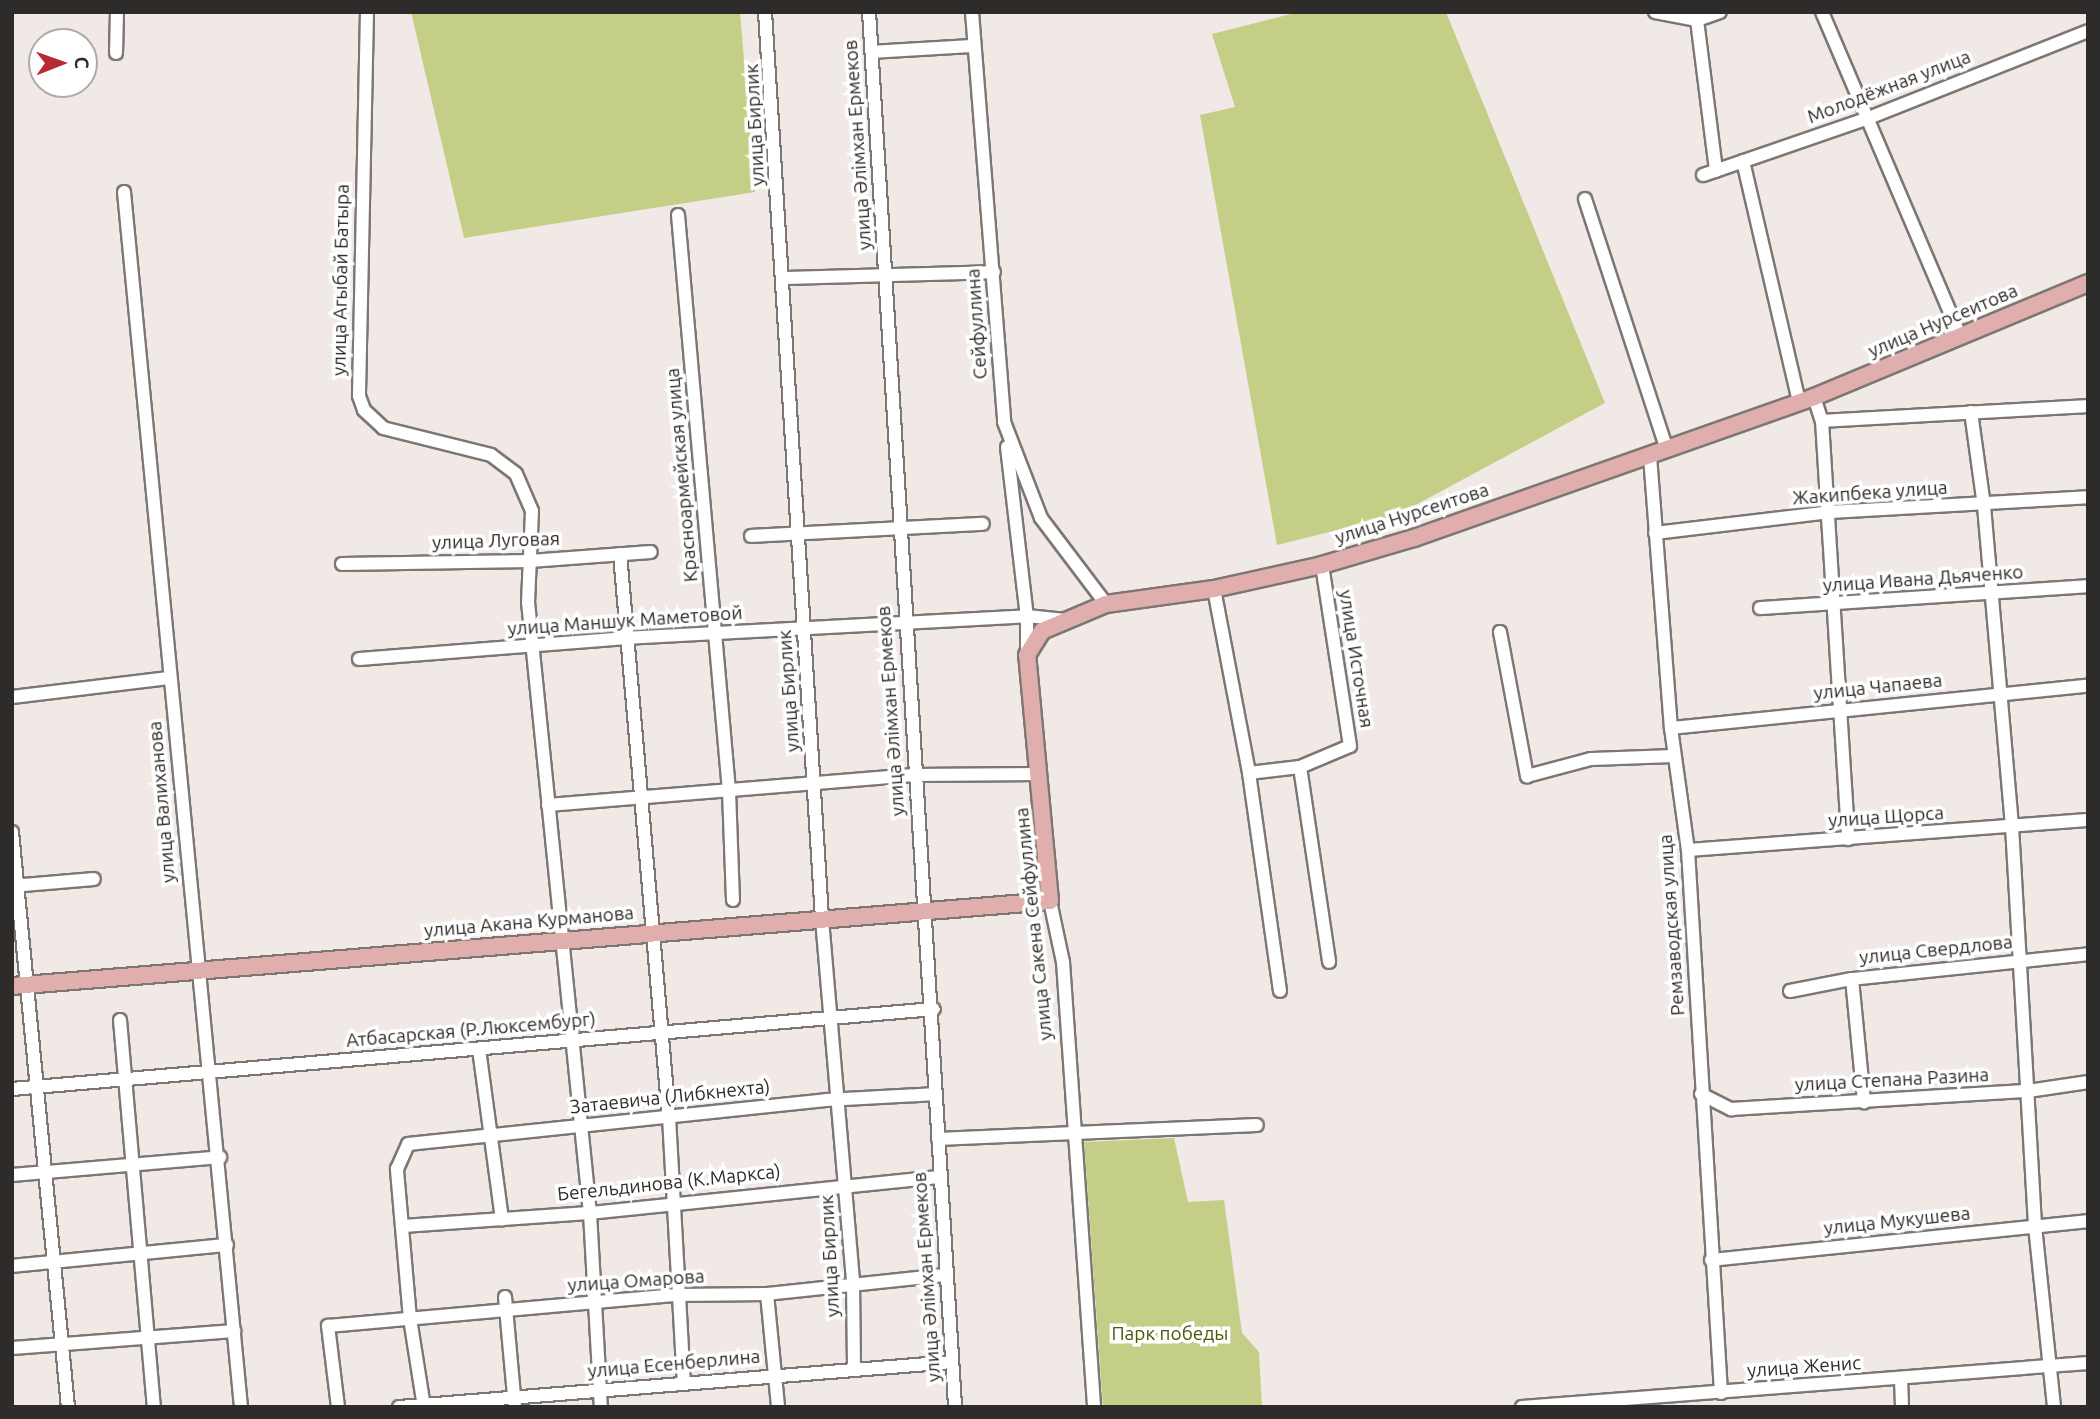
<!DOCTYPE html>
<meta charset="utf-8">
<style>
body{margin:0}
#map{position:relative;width:2100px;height:1419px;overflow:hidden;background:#f0e9e6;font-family:Ubuntu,sans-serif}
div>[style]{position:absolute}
.green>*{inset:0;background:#c5ce87}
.roads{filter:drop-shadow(2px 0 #7d7774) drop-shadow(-2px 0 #7d7774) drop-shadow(0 2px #7d7774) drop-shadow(0 -2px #7d7774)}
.minor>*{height:12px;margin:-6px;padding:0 6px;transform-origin:6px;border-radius:6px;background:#fff}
.major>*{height:16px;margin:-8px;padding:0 8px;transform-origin:8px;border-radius:8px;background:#e0afad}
span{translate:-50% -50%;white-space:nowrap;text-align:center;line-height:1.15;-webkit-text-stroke:7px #fff;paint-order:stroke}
.street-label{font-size:19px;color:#2e2c2a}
.park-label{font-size:19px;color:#505609}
.frame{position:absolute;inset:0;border:14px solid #2e2c2a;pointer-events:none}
.north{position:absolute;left:28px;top:28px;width:70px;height:70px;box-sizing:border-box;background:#fff;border:2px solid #ababaa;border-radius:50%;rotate:89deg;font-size:19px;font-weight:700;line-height:28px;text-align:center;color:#2e2c2a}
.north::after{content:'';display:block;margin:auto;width:24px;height:32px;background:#b92934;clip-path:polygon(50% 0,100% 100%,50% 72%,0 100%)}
</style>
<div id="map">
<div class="green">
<i style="clip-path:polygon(411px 12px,740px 12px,755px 192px,464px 238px)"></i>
<i style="clip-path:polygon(1299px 12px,1446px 12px,1605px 403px,1397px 515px,1277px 545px,1200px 115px,1235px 107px,1212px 34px)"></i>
<i style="clip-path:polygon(1174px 1138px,1188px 1202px,1224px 1200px,1242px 1333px,1259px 1352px,1262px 1407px,1103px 1407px,1084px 1142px)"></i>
</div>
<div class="roads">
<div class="minor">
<i style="left:367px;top:12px;width:384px;rotate:91.2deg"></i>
<i style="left:359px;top:396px;width:15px;rotate:70deg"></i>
<i style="left:364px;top:410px;width:26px;rotate:43deg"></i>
<i style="left:383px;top:428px;width:111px;rotate:14deg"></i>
<i style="left:491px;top:455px;width:31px;rotate:37deg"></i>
<i style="left:516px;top:474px;width:40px;rotate:66.6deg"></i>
<i style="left:532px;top:511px;width:91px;rotate:92.5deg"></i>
<i style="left:528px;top:602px;width:614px;rotate:84.21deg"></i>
<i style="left:590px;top:1213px;width:194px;rotate:86.8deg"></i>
<i style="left:765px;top:12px;width:909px;rotate:86.4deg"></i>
<i style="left:822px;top:919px;width:365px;rotate:85.1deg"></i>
<i style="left:853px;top:1283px;width:84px;rotate:89.3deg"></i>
<i style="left:869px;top:12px;width:1398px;rotate:86.47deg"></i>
<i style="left:972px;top:12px;width:411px;rotate:85.5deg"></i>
<i style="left:1004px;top:422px;width:103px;rotate:68.9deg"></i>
<i style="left:1041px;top:518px;width:108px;rotate:52.9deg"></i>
<i style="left:1655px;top:12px;width:43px;rotate:10.8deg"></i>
<i style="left:1697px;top:20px;width:24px;rotate:-19deg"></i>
<i style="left:1822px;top:12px;width:352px;rotate:66.9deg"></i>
<i style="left:1697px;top:20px;width:152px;rotate:82.8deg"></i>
<i style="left:872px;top:52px;width:102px;rotate:-3.4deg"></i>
<i style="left:116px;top:53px;width:41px;rotate:-88.6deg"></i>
<i style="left:1743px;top:161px;width:247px;rotate:76.9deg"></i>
<i style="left:1703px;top:175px;width:178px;rotate:-19deg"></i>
<i style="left:1871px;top:117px;width:233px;rotate:-21.6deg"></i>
<i style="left:124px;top:192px;width:1221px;rotate:84.5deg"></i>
<i style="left:1585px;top:199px;width:264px;rotate:71.9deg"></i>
<i style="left:678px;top:215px;width:578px;rotate:84.94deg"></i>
<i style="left:729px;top:791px;width:109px;rotate:87.9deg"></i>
<i style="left:783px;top:278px;width:211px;rotate:-1.6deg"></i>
<i style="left:1814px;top:397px;width:25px;rotate:72deg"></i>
<i style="left:1822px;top:421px;width:266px;rotate:-3.2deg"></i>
<i style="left:1971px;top:412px;width:95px;rotate:82.1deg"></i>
<i style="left:1984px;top:506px;width:321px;rotate:85deg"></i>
<i style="left:2012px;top:826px;width:401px;rotate:86.7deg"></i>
<i style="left:2035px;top:1226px;width:182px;rotate:84deg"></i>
<i style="left:1822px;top:421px;width:419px;rotate:86.4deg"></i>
<i style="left:1007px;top:447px;width:170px;rotate:83.3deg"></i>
<i style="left:1027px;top:616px;width:39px;rotate:90deg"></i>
<i style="left:1650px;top:456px;width:273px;rotate:85.6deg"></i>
<i style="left:1671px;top:728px;width:123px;rotate:82.1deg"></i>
<i style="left:1688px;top:850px;width:544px;rotate:86.52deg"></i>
<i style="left:1655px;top:533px;width:176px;rotate:-6.8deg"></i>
<i style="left:1830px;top:512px;width:258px;rotate:-3.3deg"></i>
<i style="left:751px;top:536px;width:232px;rotate:-3deg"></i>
<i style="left:620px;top:554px;width:565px;rotate:85.03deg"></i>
<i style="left:669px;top:1117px;width:266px;rotate:86.8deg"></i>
<i style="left:342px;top:564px;width:188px;rotate:-0.9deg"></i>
<i style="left:530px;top:561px;width:121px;rotate:-4.3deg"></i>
<i style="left:1214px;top:589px;width:187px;rotate:79.2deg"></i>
<i style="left:1249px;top:773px;width:220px;rotate:81.9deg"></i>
<i style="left:1760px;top:608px;width:329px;rotate:-3.8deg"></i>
<i style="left:1500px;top:632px;width:147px;rotate:79.4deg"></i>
<i style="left:1527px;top:776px;width:66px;rotate:-14.9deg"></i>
<i style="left:1591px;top:759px;width:83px;rotate:-2.1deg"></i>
<i style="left:359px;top:659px;width:266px;rotate:-4.5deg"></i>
<i style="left:624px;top:638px;width:404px;rotate:-3.1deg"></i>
<i style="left:1027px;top:616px;width:36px;rotate:6deg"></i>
<i style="left:12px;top:697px;width:158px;rotate:-6.9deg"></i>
<i style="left:1671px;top:728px;width:419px;rotate:-5.8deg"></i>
<i style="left:1300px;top:767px;width:197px;rotate:81.5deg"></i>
<i style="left:1249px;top:773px;width:51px;rotate:-6.7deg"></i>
<i style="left:1300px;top:767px;width:54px;rotate:-22.8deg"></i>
<i style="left:1350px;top:746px;width:183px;rotate:-98.8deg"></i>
<i style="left:548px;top:805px;width:367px;rotate:-4.7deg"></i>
<i style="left:914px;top:775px;width:125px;rotate:-0.5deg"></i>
<i style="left:12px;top:832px;width:578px;rotate:84.44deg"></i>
<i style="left:1688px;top:850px;width:401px;rotate:-4.3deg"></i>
<i style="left:12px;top:886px;width:82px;rotate:-4.9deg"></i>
<i style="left:1050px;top:901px;width:62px;rotate:78deg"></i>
<i style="left:1063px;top:962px;width:446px;rotate:86deg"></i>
<i style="left:1852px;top:979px;width:124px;rotate:84.4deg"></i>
<i style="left:1790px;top:991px;width:63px;rotate:-11deg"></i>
<i style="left:1852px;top:979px;width:237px;rotate:-6deg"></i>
<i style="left:120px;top:1020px;width:388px;rotate:85deg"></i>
<i style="left:479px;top:1049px;width:172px;rotate:82.3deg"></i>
<i style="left:12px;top:1089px;width:925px;rotate:-4.96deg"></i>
<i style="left:1701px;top:1094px;width:34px;rotate:27deg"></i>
<i style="left:1731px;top:1109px;width:298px;rotate:-3.5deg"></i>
<i style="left:2028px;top:1091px;width:61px;rotate:-8.5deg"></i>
<i style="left:938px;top:1139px;width:319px;rotate:-2.5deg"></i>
<i style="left:12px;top:1175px;width:209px;rotate:-4.9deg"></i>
<i style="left:402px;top:1226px;width:188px;rotate:-4deg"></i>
<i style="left:590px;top:1213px;width:352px;rotate:-5.9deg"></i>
<i style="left:1711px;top:1260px;width:379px;rotate:-5.9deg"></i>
<i style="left:12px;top:1266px;width:216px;rotate:-5.6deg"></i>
<i style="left:767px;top:1294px;width:114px;rotate:84.4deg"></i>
<i style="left:505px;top:1297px;width:110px;rotate:84.8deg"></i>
<i style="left:12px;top:1348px;width:223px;rotate:-4.4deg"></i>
<i style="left:1901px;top:1378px;width:29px;rotate:88deg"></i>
<i style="left:338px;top:1407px;width:82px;rotate:-97deg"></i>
<i style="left:328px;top:1326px;width:350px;rotate:-5.1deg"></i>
<i style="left:677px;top:1295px;width:90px;rotate:-0.6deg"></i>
<i style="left:767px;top:1294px;width:180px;rotate:-6.1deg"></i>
<i style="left:399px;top:1407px;width:555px;rotate:-4.65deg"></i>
<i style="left:424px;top:1407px;width:89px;rotate:-99deg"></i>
<i style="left:410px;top:1319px;width:151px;rotate:-95deg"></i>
<i style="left:397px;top:1169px;width:27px;rotate:-66deg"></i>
<i style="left:408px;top:1144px;width:420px;rotate:-6deg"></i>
<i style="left:826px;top:1100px;width:110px;rotate:-3.1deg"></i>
<i style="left:1522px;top:1407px;width:568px;rotate:-4.45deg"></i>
</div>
<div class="major">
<i style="left:12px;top:986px;width:1041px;rotate:-4.68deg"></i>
<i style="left:1050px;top:901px;width:247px;rotate:-95.3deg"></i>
<i style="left:1027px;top:655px;width:28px;rotate:-58deg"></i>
<i style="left:1042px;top:631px;width:69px;rotate:-22.9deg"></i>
<i style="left:1106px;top:604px;width:109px;rotate:-7.9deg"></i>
<i style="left:1214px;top:589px;width:111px;rotate:-12.5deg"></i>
<i style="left:1322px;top:565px;width:96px;rotate:-16.4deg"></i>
<i style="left:1414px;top:538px;width:424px;rotate:-19.4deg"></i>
<i style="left:1814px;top:397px;width:297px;rotate:-22.6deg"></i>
</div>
</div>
<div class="street-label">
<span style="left:1889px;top:87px;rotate:-21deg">Молодёжная улица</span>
<span style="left:755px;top:125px;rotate:-93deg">улица Бирлик</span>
<span style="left:858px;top:145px;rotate:-94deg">улица Әлімхан Ермеков</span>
<span style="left:341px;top:280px;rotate:-89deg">улица Агыбай Батыра</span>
<span style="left:1943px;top:321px;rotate:-23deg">улица Нурсеитова</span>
<span style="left:977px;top:324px;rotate:-94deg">Сейфуллина</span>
<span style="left:682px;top:475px;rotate:-95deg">Красноармейская улица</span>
<span style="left:1870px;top:493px;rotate:-4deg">Жакипбека улица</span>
<span style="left:1412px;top:514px;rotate:-18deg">улица Нурсеитова</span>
<span style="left:496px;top:541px;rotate:-2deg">улица Луговая</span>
<span style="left:1923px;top:579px;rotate:-4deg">улица Ивана Дьяченко</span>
<span style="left:625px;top:621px;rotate:-4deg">улица Маншук Маметовой</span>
<span style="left:1356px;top:659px;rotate:81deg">улица Источная</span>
<span style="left:1878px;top:687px;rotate:-6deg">улица Чапаева</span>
<span style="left:789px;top:691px;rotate:-94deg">улица Бирлик</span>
<span style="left:891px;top:711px;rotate:-94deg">улица Әлімхан Ермеков</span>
<span style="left:162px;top:802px;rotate:-95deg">улица Валиханова</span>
<span style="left:1886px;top:817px;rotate:-4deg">улица Щорса</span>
<span style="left:529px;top:922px;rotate:-5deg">улица Акана Курманова</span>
<span style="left:1034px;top:924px;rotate:-96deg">улица Сакена Сейфуллина</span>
<span style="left:1672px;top:925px;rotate:-94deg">Ремзаводская улица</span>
<span style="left:1936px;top:950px;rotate:-6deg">улица Свердлова</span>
<span style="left:471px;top:1030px;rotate:-5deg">Атбасарская (Р.Люксембург)</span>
<span style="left:1892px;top:1080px;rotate:-3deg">улица Степана Разина</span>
<span style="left:670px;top:1097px;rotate:-6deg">Затаевича (Либкнехта)</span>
<span style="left:669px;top:1183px;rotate:-6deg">Бегельдинова (К.Маркса)</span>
<span style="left:1897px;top:1221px;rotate:-6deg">улица Мукушева</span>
<span style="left:830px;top:1256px;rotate:-93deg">улица Бирлик</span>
<span style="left:927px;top:1277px;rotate:-94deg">улица Әлімхан Ермеков</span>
<span style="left:636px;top:1281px;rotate:-4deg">улица Омарова</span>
<span style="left:674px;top:1364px;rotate:-5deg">улица Есенберлина</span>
<span style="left:1804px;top:1367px;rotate:-4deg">улица Женис</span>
</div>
<div class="park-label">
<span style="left:1170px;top:1334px">Парк победы</span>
</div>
<div class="frame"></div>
<div class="north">С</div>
</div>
